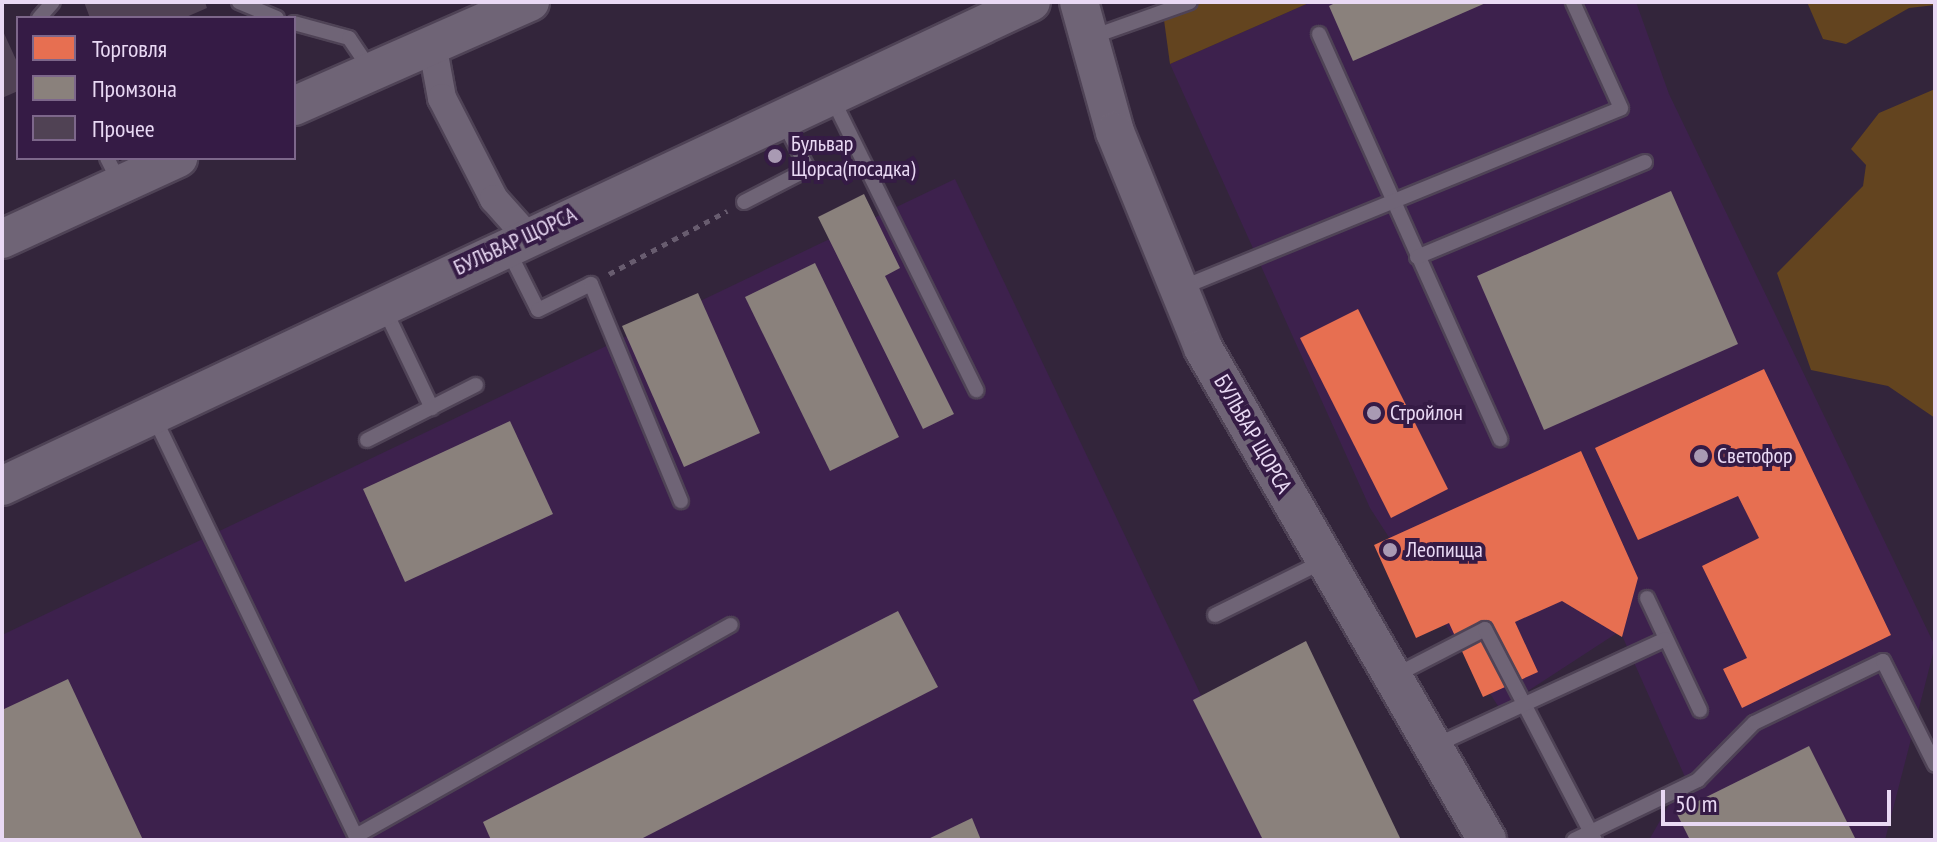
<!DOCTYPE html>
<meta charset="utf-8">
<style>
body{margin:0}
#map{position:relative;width:1937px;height:842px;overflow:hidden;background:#33253b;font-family:"PT Sans Narrow",sans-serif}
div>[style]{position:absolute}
.built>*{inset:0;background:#3d214d}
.green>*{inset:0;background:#63441f}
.shops>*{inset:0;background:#e76f51}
.industry>*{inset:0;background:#8a817c}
.building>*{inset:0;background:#504254}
.path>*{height:5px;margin-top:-2.5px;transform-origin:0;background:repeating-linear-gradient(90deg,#685c6f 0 6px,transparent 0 12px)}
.roads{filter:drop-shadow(2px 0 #4f4356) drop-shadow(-2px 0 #4f4356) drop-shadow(0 2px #4f4356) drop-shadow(0 -2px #4f4356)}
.lane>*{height:14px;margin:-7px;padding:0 7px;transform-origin:7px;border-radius:7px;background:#6f6476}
.street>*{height:28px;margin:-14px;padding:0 14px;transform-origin:14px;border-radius:14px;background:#6f6476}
.secondary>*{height:38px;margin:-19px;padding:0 19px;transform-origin:19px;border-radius:19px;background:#6f6476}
.dots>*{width:22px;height:22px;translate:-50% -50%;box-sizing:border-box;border:4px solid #351b45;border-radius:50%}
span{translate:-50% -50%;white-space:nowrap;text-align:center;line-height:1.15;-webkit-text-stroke:8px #351b45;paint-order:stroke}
.poi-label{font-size:22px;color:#e9d9f4}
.left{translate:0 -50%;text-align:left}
.street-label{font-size:22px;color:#e9d9f4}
.frame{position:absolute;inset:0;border:4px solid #e9d9f4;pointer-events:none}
.legend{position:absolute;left:16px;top:16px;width:280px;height:144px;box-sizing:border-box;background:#351b45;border:2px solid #7d678b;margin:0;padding:10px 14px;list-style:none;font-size:24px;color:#e9d9f4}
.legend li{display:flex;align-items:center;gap:16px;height:40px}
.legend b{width:40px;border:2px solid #7d678b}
.scale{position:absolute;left:1661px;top:790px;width:230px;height:36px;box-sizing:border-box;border:4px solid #e9d9f4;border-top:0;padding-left:10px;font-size:24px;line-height:28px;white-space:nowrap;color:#e9d9f4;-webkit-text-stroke:6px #351b45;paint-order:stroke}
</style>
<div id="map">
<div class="built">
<i style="clip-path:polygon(1311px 2px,1636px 2px,1669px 94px,1935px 646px,1885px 840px,1649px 840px,1685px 777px,1620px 631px,1500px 709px,1370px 508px,1170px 64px)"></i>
<i style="clip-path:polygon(955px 179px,1270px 840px,2px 840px,2px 635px)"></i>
</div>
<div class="green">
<i style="clip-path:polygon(1168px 2px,1311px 2px,1170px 64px,1164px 20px)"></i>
<i style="clip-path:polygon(1807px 2px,1935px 2px,1935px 5px,1909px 8px,1846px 44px,1823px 39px)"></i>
<i style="clip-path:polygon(1935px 89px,1935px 418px,1888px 386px,1811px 370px,1777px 273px,1863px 186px,1866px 165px,1851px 149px,1879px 113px)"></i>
</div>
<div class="shops">
<i style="clip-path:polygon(1358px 309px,1448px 489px,1391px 518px,1300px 338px)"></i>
<i style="clip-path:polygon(1764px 369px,1891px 635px,1742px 708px,1723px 669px,1747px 658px,1702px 566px,1759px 538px,1738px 496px,1638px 540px,1595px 448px)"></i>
<i style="clip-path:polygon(1581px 451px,1638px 578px,1622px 637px,1562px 601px,1515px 622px,1538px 672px,1483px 697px,1449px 623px,1416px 638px,1374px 545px)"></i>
</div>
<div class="industry">
<i style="clip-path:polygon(1337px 2px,1488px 2px,1353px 61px,1329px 6px)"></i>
<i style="clip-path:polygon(1671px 191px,1738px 344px,1544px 430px,1477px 276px)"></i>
<i style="clip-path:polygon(864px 194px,900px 268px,885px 276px,954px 414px,923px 429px,818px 217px)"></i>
<i style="clip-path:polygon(815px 263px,899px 437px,830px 471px,745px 297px)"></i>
<i style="clip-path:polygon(698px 293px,760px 433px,684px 467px,622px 326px)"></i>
<i style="clip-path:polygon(510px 421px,553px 514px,405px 582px,363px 489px)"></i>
<i style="clip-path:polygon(898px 611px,938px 687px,639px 840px,491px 840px,483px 822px)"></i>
<i style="clip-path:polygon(1306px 641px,1401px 840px,1263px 840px,1193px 700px)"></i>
<i style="clip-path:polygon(68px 679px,143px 840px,2px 840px,2px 710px)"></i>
<i style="clip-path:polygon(1809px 746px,1856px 840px,1690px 840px,1676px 812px)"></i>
<i style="clip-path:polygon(972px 818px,981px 840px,926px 840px)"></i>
</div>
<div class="building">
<i style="clip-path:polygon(84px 2px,205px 2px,207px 8px,184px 18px,90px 18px)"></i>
<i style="clip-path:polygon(2px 29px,18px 64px,18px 91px,2px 98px)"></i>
</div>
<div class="path">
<i style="left:609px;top:274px;width:134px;rotate:-28.1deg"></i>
</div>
<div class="roads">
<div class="lane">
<i style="left:239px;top:2px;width:41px;rotate:22.8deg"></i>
<i style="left:39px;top:18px;width:21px;rotate:-49deg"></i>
<i style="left:294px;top:23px;width:57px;rotate:15.3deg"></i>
<i style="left:349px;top:38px;width:37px;rotate:56deg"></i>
<i style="left:1319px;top:34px;width:444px;rotate:65.9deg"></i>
<i style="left:1089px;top:38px;width:107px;rotate:-19.6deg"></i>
<i style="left:832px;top:98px;width:326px;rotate:63.7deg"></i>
<i style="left:107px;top:158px;width:28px;rotate:63deg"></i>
<i style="left:744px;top:202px;width:72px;rotate:-27.3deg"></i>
<i style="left:808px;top:169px;width:56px;rotate:-117.5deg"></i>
<i style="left:507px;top:248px;width:69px;rotate:63.4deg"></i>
<i style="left:538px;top:310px;width:59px;rotate:-26.1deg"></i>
<i style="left:591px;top:284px;width:235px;rotate:67.5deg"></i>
<i style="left:1417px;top:257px;width:247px;rotate:-22.6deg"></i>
<i style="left:1181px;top:288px;width:475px;rotate:-22.2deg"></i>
<i style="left:1621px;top:108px;width:116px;rotate:-114.4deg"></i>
<i style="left:384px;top:308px;width:111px;rotate:64.4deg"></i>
<i style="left:154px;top:417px;width:470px;rotate:64.3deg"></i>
<i style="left:367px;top:440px;width:122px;rotate:-26.8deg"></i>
<i style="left:1647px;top:598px;width:124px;rotate:64.7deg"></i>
<i style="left:1215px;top:615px;width:124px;rotate:-26.4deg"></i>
<i style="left:1394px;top:676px;width:102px;rotate:-27.3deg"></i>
<i style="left:1485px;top:629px;width:238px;rotate:62.5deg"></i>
<i style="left:1434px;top:746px;width:255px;rotate:-24.8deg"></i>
<i style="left:356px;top:836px;width:430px;rotate:-29.4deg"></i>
<i style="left:1574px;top:840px;width:138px;rotate:-25.8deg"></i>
<i style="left:1698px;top:780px;width:80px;rotate:-45.5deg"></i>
<i style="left:1754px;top:723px;width:143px;rotate:-25.7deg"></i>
<i style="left:1883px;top:661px;width:116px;rotate:63.4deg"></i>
</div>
<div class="street">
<i style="left:433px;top:49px;width:50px;rotate:79.6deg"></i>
<i style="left:442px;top:98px;width:114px;rotate:62.8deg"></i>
<i style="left:494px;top:199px;width:50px;rotate:48.3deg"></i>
</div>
<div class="secondary">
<i style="left:1079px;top:2px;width:135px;rotate:74.5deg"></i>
<i style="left:1115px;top:132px;width:233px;rotate:67.8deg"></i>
<i style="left:1203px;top:348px;width:568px;rotate:60deg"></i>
<i style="left:294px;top:106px;width:258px;rotate:-23.8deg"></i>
<i style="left:2px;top:239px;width:194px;rotate:-24.7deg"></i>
<i style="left:2px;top:486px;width:1137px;rotate:-25.19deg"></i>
</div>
</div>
<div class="dots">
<i style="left:775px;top:156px;background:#a99ab3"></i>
<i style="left:1374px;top:413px;background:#a99ab3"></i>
<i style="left:1701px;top:456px;background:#a99ab3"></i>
<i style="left:1390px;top:550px;background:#a99ab3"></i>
</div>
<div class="poi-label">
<span class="left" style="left:791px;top:156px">Бульвар<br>Щорса(посадка)</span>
<span class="left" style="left:1390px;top:413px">Стройлон</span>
<span class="left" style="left:1717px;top:456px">Светофор</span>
<span class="left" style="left:1406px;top:550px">Леопицца</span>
</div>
<div class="street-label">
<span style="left:515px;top:241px;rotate:-25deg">БУЛЬВАР ЩОРСА</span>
<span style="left:1253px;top:434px;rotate:60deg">БУЛЬВАР ЩОРСА</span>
</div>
<div class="frame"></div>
<ul class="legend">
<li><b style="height:22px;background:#e76f51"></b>Торговля</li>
<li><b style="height:22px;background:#8a817c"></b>Промзона</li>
<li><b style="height:22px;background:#504254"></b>Прочее</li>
</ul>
<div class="scale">50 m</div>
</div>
